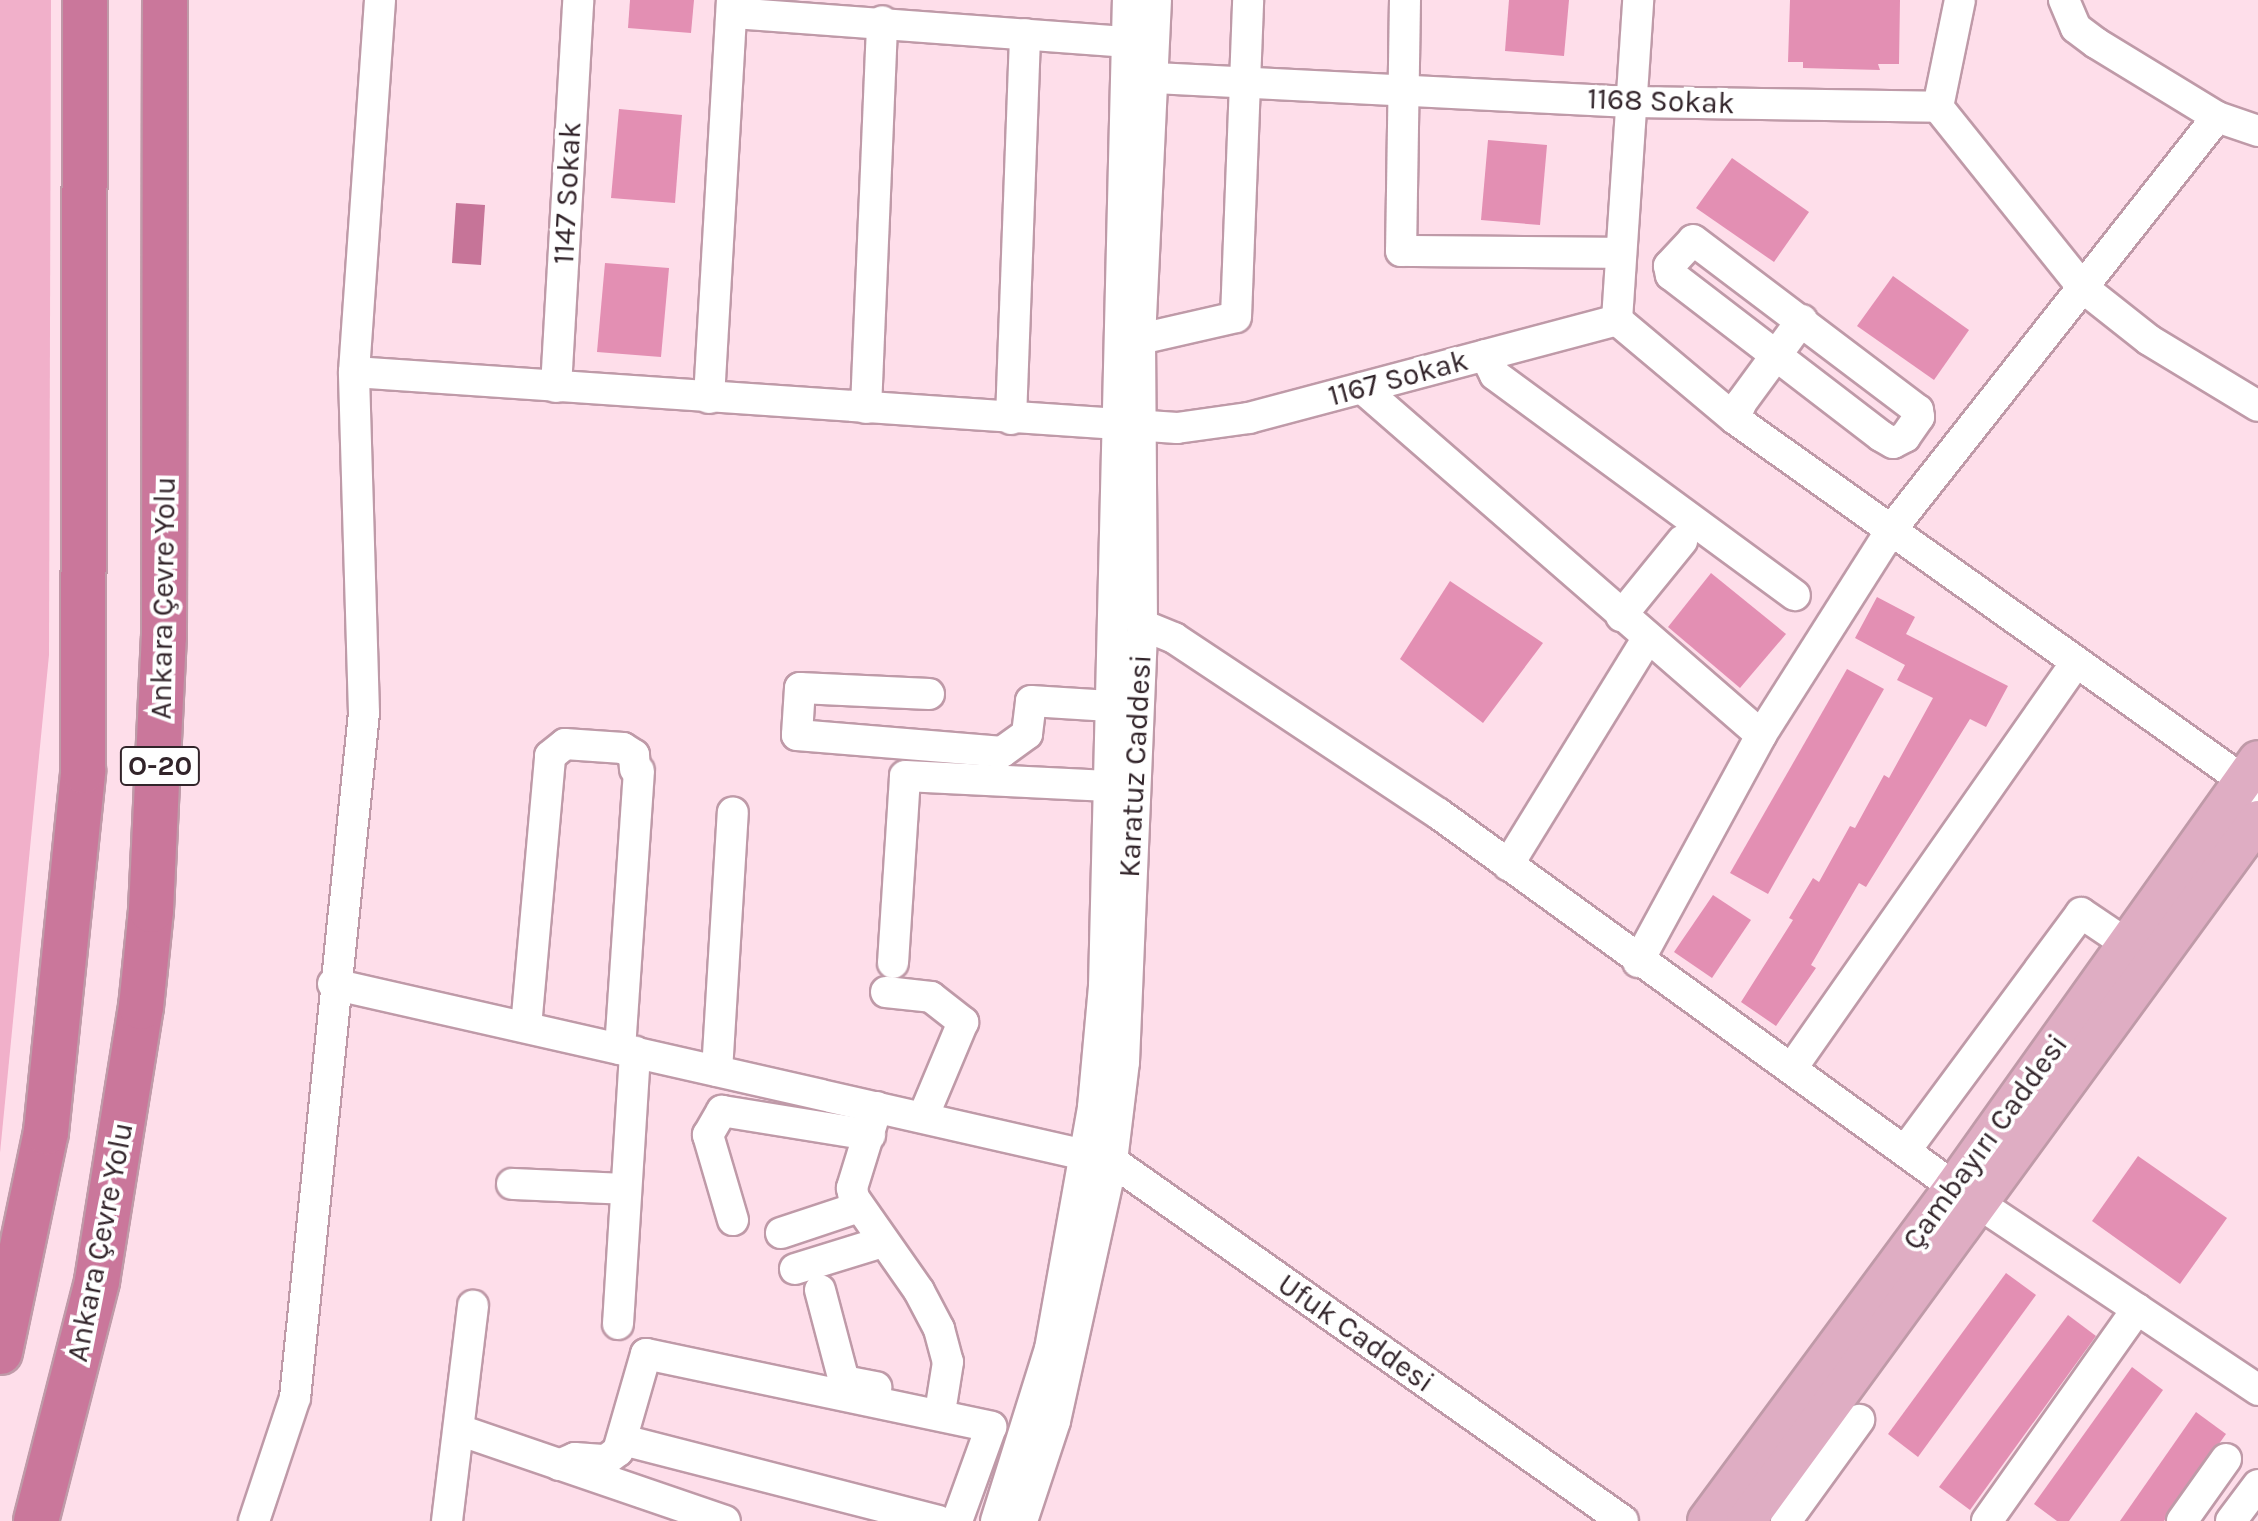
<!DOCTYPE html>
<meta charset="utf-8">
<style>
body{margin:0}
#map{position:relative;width:2258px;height:1521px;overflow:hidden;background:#fedeea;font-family:Karla,sans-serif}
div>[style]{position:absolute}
.green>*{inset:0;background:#f1b0ca}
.water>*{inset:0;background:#c67498}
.building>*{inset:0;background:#e38fb3}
.roads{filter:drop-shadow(2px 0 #bf9aa8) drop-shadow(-2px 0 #bf9aa8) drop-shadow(0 2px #bf9aa8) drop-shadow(0 -2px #bf9aa8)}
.minor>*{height:30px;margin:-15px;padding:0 15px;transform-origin:15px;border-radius:15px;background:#fff}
.major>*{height:38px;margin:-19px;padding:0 19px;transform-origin:19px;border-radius:19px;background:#dfadc3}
.highway>*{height:44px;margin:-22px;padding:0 22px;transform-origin:22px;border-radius:22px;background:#ca779b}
span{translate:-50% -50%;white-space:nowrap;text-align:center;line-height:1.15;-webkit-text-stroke:8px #fff;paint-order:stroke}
.shield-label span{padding:2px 6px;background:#fff;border:2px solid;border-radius:6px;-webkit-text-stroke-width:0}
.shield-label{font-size:28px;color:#32242a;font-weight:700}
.street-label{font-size:30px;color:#32242a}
</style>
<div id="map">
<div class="green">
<i style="clip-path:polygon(0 0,51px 0,49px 655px,0 1153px)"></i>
</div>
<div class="water">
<i style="clip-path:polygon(456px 203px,485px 205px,481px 265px,452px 263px)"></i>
</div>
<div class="building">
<i style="clip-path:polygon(630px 0,694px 0,691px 33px,628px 28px)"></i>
<i style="clip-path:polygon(1509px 0,1569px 0,1564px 56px,1505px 51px)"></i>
<i style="clip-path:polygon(1790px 0,1900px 0,1899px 64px,1878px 64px,1880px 70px,1803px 68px,1803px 62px,1788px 62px)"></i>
<i style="clip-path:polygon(619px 109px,682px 115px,675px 203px,611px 198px)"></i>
<i style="clip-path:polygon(1488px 140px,1547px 145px,1540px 225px,1481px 220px)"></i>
<i style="clip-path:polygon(1732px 158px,1809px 212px,1774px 262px,1696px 208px)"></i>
<i style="clip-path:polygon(605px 263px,669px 268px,661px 357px,597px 352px)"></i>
<i style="clip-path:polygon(1893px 276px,1969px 330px,1934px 380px,1857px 326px)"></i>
<i style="clip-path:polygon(1711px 573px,1786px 634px,1740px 688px,1668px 627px)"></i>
<i style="clip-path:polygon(1450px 581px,1543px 643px,1483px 723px,1400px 659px)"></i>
<i style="clip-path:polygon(1877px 597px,1915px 617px,1906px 634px,2008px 686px,1986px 727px,1970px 719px,1866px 887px,1859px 883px,1811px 965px,1816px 968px,1776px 1026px,1741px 1002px,1793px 920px,1789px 918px,1813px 878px,1819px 882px,1850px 826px,1855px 828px,1884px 775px,1889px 778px,1933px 698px,1897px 680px,1905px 665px,1855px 638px)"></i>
<i style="clip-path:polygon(1847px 669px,1884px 689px,1768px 894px,1730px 873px)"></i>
<i style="clip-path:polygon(1713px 895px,1751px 920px,1712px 978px,1674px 952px)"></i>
<i style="clip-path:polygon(2138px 1156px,2227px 1218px,2180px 1284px,2092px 1221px)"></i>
<i style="clip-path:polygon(2006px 1273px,2036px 1295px,1918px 1457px,1888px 1434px)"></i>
<i style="clip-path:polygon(2068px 1315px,2096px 1336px,1970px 1510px,1939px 1487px)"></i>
<i style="clip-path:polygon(2132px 1367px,2163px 1390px,2069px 1521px,2057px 1521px,2034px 1504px)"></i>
<i style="clip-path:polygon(2196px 1412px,2226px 1434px,2164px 1521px,2120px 1521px)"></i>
</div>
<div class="roads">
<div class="minor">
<i style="left:1405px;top:0;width:251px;rotate:90.9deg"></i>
<i style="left:1401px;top:251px;width:217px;rotate:0.5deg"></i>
<i style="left:2064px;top:0;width:30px;rotate:67deg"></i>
<i style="left:2076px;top:28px;width:25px;rotate:37deg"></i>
<i style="left:2096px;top:43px;width:142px;rotate:31.4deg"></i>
<i style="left:2217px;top:117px;width:43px;rotate:18.9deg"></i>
<i style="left:732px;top:13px;width:413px;rotate:4.2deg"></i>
<i style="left:1155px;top:78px;width:476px;rotate:2.9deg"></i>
<i style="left:1630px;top:102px;width:308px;rotate:0.9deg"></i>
<i style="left:1938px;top:107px;width:231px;rotate:51.3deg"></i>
<i style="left:2082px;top:287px;width:85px;rotate:38.3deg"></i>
<i style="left:2149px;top:340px;width:127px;rotate:31.2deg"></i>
<i style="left:1938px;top:107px;width:109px;rotate:-78.4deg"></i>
<i style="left:1693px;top:240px;width:282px;rotate:37.1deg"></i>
<i style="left:1918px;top:410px;width:7px;rotate:82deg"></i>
<i style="left:1919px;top:417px;width:24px;rotate:125deg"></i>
<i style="left:1905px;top:437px;width:13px;rotate:153deg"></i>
<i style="left:1893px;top:443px;width:14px;rotate:-150deg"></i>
<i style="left:1881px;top:436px;width:265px;rotate:-142.5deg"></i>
<i style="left:1671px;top:275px;width:9px;rotate:-103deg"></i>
<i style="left:1669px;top:266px;width:35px;rotate:-47deg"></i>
<i style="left:1617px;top:320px;width:154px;rotate:40deg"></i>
<i style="left:1735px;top:419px;width:642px;rotate:35.42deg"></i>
<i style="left:1617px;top:320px;width:321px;rotate:-86.2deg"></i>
<i style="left:1140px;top:339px;width:98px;rotate:-12.9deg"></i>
<i style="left:1236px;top:317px;width:317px;rotate:-87.8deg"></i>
<i style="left:1485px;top:355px;width:22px;rotate:63deg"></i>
<i style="left:1495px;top:375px;width:372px;rotate:36.3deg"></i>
<i style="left:354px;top:372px;width:825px;rotate:3.89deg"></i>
<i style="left:1177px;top:428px;width:73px;rotate:-7.9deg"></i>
<i style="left:1249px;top:418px;width:381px;rotate:-14.9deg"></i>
<i style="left:556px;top:387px;width:388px;rotate:-86.7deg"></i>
<i style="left:1362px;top:388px;width:529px;rotate:41.01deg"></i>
<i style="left:709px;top:398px;width:399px;rotate:-86.7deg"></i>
<i style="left:866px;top:408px;width:387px;rotate:-87.6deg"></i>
<i style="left:1011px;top:419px;width:385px;rotate:-87.9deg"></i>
<i style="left:1735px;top:419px;width:17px;rotate:-69deg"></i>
<i style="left:1741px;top:403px;width:103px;rotate:-53.7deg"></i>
<i style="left:1621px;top:616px;width:97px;rotate:-50.9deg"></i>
<i style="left:1142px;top:625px;width:35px;rotate:22deg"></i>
<i style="left:1174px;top:638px;width:318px;rotate:33.6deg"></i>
<i style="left:1439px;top:814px;width:636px;rotate:35.91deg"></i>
<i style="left:1954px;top:1187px;width:366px;rotate:33.7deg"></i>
<i style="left:929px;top:694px;width:129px;rotate:-177.3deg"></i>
<i style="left:800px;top:688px;width:47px;rotate:93.7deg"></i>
<i style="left:797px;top:735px;width:206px;rotate:4.7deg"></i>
<i style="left:1002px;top:752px;width:31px;rotate:-36deg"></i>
<i style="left:1027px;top:734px;width:33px;rotate:-83deg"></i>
<i style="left:1031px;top:701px;width:79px;rotate:3.6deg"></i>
<i style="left:1508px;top:865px;width:265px;rotate:-58.4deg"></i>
<i style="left:1638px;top:962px;width:258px;rotate:-61.5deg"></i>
<i style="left:1761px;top:735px;width:243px;rotate:-57.6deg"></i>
<i style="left:1891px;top:530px;width:526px;rotate:-51.71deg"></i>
<i style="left:893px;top:963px;width:187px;rotate:-86.3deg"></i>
<i style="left:905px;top:776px;width:204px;rotate:2.8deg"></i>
<i style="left:333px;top:984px;width:799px;rotate:12.8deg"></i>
<i style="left:1112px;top:1161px;width:625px;rotate:35.16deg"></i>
<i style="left:886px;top:992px;width:45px;rotate:6.3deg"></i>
<i style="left:931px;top:997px;width:41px;rotate:38deg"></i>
<i style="left:963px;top:1022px;width:103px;rotate:112.8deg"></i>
<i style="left:526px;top:1027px;width:272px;rotate:-84.9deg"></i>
<i style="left:550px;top:756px;width:19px;rotate:-39deg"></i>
<i style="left:565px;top:744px;width:58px;rotate:3.9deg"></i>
<i style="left:623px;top:748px;width:13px;rotate:32deg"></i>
<i style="left:634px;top:755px;width:14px;rotate:86deg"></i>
<i style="left:620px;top:1049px;width:279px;rotate:-86.1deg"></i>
<i style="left:1792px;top:1068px;width:495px;rotate:-55deg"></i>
<i style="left:717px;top:1071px;width:259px;rotate:-86.5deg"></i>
<i style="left:877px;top:1107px;width:85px;rotate:107.2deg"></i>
<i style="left:852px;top:1188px;width:10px;rotate:79deg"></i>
<i style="left:854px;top:1198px;width:113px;rotate:55deg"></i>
<i style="left:919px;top:1291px;width:43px;rotate:62.2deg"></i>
<i style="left:939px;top:1329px;width:34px;rotate:75deg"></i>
<i style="left:948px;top:1362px;width:39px;rotate:99deg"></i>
<i style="left:1905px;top:1151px;width:296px;rotate:-53.5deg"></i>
<i style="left:2081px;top:913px;width:55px;rotate:34deg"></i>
<i style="left:512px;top:1184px;width:114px;rotate:2.5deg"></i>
<i style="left:733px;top:1220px;width:89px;rotate:-106.4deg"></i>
<i style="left:708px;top:1135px;width:28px;rotate:-60deg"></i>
<i style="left:722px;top:1111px;width:150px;rotate:9.2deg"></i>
<i style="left:781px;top:1233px;width:82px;rotate:-18.4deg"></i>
<i style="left:795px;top:1269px;width:92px;rotate:-17.1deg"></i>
<i style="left:820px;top:1290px;width:94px;rotate:75.2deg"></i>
<i style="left:844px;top:1381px;width:33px;rotate:11deg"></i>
<i style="left:618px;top:1324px;width:273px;rotate:-86.4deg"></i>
<i style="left:459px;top:1430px;width:281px;rotate:18.9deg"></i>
<i style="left:623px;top:1440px;width:326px;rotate:14.4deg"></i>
<i style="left:559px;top:1465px;width:17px;rotate:-24deg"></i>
<i style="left:575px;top:1458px;width:31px;rotate:4deg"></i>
<i style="left:606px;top:1460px;width:15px;rotate:-37deg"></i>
<i style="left:618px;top:1451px;width:101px;rotate:-73.9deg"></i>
<i style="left:646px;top:1354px;width:353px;rotate:11.9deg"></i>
<i style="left:991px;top:1427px;width:100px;rotate:109.9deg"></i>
<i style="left:254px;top:1521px;width:130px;rotate:-71.6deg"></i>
<i style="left:295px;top:1398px;width:688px;rotate:-84.25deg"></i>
<i style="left:364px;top:713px;width:341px;rotate:-91.7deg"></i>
<i style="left:354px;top:372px;width:373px;rotate:-86deg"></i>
<i style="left:447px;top:1521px;width:217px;rotate:-83.1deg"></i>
<i style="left:996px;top:1521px;width:180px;rotate:-72.6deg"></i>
<i style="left:1050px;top:1349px;width:246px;rotate:-79.9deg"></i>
<i style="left:1093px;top:1107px;width:121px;rotate:-84.8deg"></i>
<i style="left:1104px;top:986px;width:986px;rotate:-88.61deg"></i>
<i style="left:1022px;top:1521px;width:105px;rotate:-71.7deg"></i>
<i style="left:1055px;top:1421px;width:266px;rotate:-77.6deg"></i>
<i style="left:1112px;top:1161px;width:100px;rotate:-83.1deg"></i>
<i style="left:1124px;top:1062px;width:437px;rotate:-87.6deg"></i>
<i style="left:1142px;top:625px;width:286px;rotate:-90.4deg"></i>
<i style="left:1140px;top:339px;width:339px;rotate:-87.3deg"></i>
<i style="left:1786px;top:1521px;width:125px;rotate:-54.1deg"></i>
<i style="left:1987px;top:1521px;width:260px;rotate:-54.7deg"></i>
<i style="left:2182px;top:1521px;width:76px;rotate:-54.6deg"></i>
<i style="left:2231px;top:1521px;width:45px;rotate:-53.1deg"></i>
</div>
<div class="major">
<i style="left:1707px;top:1521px;width:415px;rotate:-53.5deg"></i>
<i style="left:1954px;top:1187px;width:524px;rotate:-54.55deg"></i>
<i style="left:1746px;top:1521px;width:868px;rotate:-53.86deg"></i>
</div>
<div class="highway">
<i style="left:0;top:1352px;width:225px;rotate:-78.2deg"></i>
<i style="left:46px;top:1132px;width:363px;rotate:-84.1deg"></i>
<i style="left:83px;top:771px;width:771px;rotate:-89.85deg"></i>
<i style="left:36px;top:1521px;width:248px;rotate:-75.7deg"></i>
<i style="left:97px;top:1281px;width:278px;rotate:-80.9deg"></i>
<i style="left:141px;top:1007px;width:98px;rotate:-84.1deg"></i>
<i style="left:151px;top:910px;width:273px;rotate:-87.3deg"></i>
<i style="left:164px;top:637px;width:637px;rotate:-89.91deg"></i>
</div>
</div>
<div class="shield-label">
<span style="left:160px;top:766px">O-20</span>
</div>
<div class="street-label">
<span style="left:1661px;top:101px;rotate:2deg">1168 Sokak</span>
<span style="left:567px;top:193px;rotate:-87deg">1147 Sokak</span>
<span style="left:1398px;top:378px;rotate:-15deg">1167 Sokak</span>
<span style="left:163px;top:598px;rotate:-89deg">Ankara Çevre Yolu</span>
<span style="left:1135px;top:766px;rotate:-87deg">Karatuz Caddesi</span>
<span style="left:1985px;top:1142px;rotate:-54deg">Çambayırı Caddesi</span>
<span style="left:100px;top:1242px;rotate:-79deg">Ankara Çevre Yolu</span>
<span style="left:1356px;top:1333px;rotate:35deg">Ufuk Caddesi</span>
</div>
</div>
